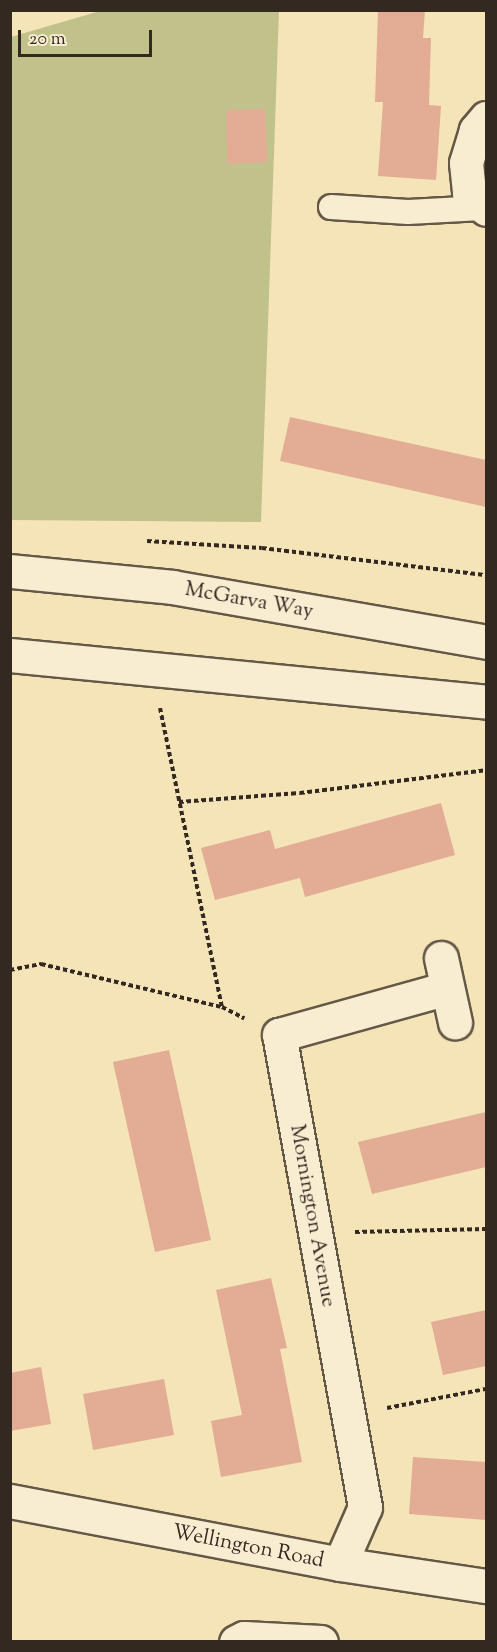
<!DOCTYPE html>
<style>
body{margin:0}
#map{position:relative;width:497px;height:1652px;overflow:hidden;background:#f5e4b8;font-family:"Sorts Mill Goudy",serif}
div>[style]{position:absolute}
.green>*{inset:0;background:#c1c28b}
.building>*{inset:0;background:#e2ac95}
.path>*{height:4px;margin-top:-2px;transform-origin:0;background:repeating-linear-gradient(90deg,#342920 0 4.5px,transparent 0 7.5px)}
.roads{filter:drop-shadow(2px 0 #645846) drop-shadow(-2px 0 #645846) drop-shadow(0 2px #645846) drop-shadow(0 -2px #645846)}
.service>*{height:24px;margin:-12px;padding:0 12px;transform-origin:12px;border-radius:12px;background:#f8edd1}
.minor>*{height:33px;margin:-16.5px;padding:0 16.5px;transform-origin:16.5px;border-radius:16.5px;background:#f8edd1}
.tertiary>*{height:33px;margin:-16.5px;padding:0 16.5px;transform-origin:16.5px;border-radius:16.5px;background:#f8edd1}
span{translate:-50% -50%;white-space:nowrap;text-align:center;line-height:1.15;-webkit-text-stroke:4.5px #f8edd1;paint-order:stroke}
.street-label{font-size:21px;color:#342920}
.frame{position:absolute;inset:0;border:12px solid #342920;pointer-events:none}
.scale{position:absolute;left:18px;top:30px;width:134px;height:27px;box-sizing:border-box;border:3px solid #342920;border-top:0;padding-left:8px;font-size:18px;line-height:21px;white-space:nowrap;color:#342920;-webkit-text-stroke:4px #f8edd1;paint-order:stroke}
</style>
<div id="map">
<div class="green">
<i style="clip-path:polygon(100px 11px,279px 11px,261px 522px,11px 520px,11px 37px)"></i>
</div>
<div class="building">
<i style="clip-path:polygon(378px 10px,425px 10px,423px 38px,431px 38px,429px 105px,441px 106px,436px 180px,378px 176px,383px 102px,375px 102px)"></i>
<i style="clip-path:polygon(265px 109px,267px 162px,227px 164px,226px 110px)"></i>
<i style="clip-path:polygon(290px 417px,486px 460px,486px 507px,280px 461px)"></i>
<i style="clip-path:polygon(441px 803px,455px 855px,305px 897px,300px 878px,215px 900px,201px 848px,270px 830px,275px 849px)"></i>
<i style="clip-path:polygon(169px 1050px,211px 1240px,155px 1252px,113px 1062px)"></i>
<i style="clip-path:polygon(486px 1112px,486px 1167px,372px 1194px,358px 1142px)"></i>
<i style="clip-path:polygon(271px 1278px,287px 1348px,280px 1349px,302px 1462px,221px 1477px,211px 1421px,242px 1415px,216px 1290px)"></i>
<i style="clip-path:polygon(486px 1310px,486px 1366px,443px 1375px,431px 1322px)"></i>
<i style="clip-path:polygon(41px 1367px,51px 1424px,10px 1431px,10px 1373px)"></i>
<i style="clip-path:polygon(164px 1379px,174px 1435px,93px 1450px,83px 1394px)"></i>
<i style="clip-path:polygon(413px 1457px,486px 1462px,486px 1520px,409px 1514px)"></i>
</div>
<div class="path">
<i style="left:147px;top:541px;width:115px;rotate:3.5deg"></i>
<i style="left:262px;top:548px;width:226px;rotate:6.9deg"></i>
<i style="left:160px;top:708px;width:305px;rotate:78.3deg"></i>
<i style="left:179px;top:802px;width:121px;rotate:-4.3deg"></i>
<i style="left:300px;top:793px;width:187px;rotate:-7deg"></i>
<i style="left:10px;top:970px;width:32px;rotate:-11deg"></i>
<i style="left:41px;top:964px;width:186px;rotate:13.4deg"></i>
<i style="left:222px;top:1007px;width:25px;rotate:27deg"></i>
<i style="left:355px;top:1232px;width:131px;rotate:-1.3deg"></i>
<i style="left:387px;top:1408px;width:101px;rotate:-10.9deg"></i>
</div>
<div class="roads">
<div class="service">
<i style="left:331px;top:207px;width:77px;rotate:3.7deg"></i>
<i style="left:408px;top:212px;width:74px;rotate:-3.1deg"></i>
</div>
<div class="minor">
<i style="left:486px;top:118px;width:16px;rotate:130deg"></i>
<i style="left:476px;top:130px;width:34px;rotate:107deg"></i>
<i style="left:466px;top:163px;width:30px;rotate:84deg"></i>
<i style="left:469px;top:193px;width:23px;rotate:43deg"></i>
<i style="left:441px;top:958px;width:66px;rotate:77.7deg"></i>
<i style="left:10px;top:1501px;width:336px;rotate:10.8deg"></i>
<i style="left:340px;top:1564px;width:148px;rotate:8.6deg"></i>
<i style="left:340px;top:1564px;width:62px;rotate:-66.3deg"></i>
<i style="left:365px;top:1507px;width:480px;rotate:-100.3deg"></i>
<i style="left:279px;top:1035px;width:174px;rotate:-15.6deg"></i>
<i style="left:236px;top:1642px;width:9px;rotate:-27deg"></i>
<i style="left:244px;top:1638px;width:77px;rotate:3deg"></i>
</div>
<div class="tertiary">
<i style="left:10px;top:571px;width:163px;rotate:5.6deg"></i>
<i style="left:172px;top:587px;width:319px;rotate:9.9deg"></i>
<i style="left:10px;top:655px;width:478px;rotate:5.6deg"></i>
</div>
</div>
<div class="street-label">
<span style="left:249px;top:601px;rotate:10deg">McGarva Way</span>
<span style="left:312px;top:1216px;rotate:80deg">Mornington Avenue</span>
<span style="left:248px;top:1547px;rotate:11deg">Wellington Road</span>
</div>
<div class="frame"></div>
<div class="scale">20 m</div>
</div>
